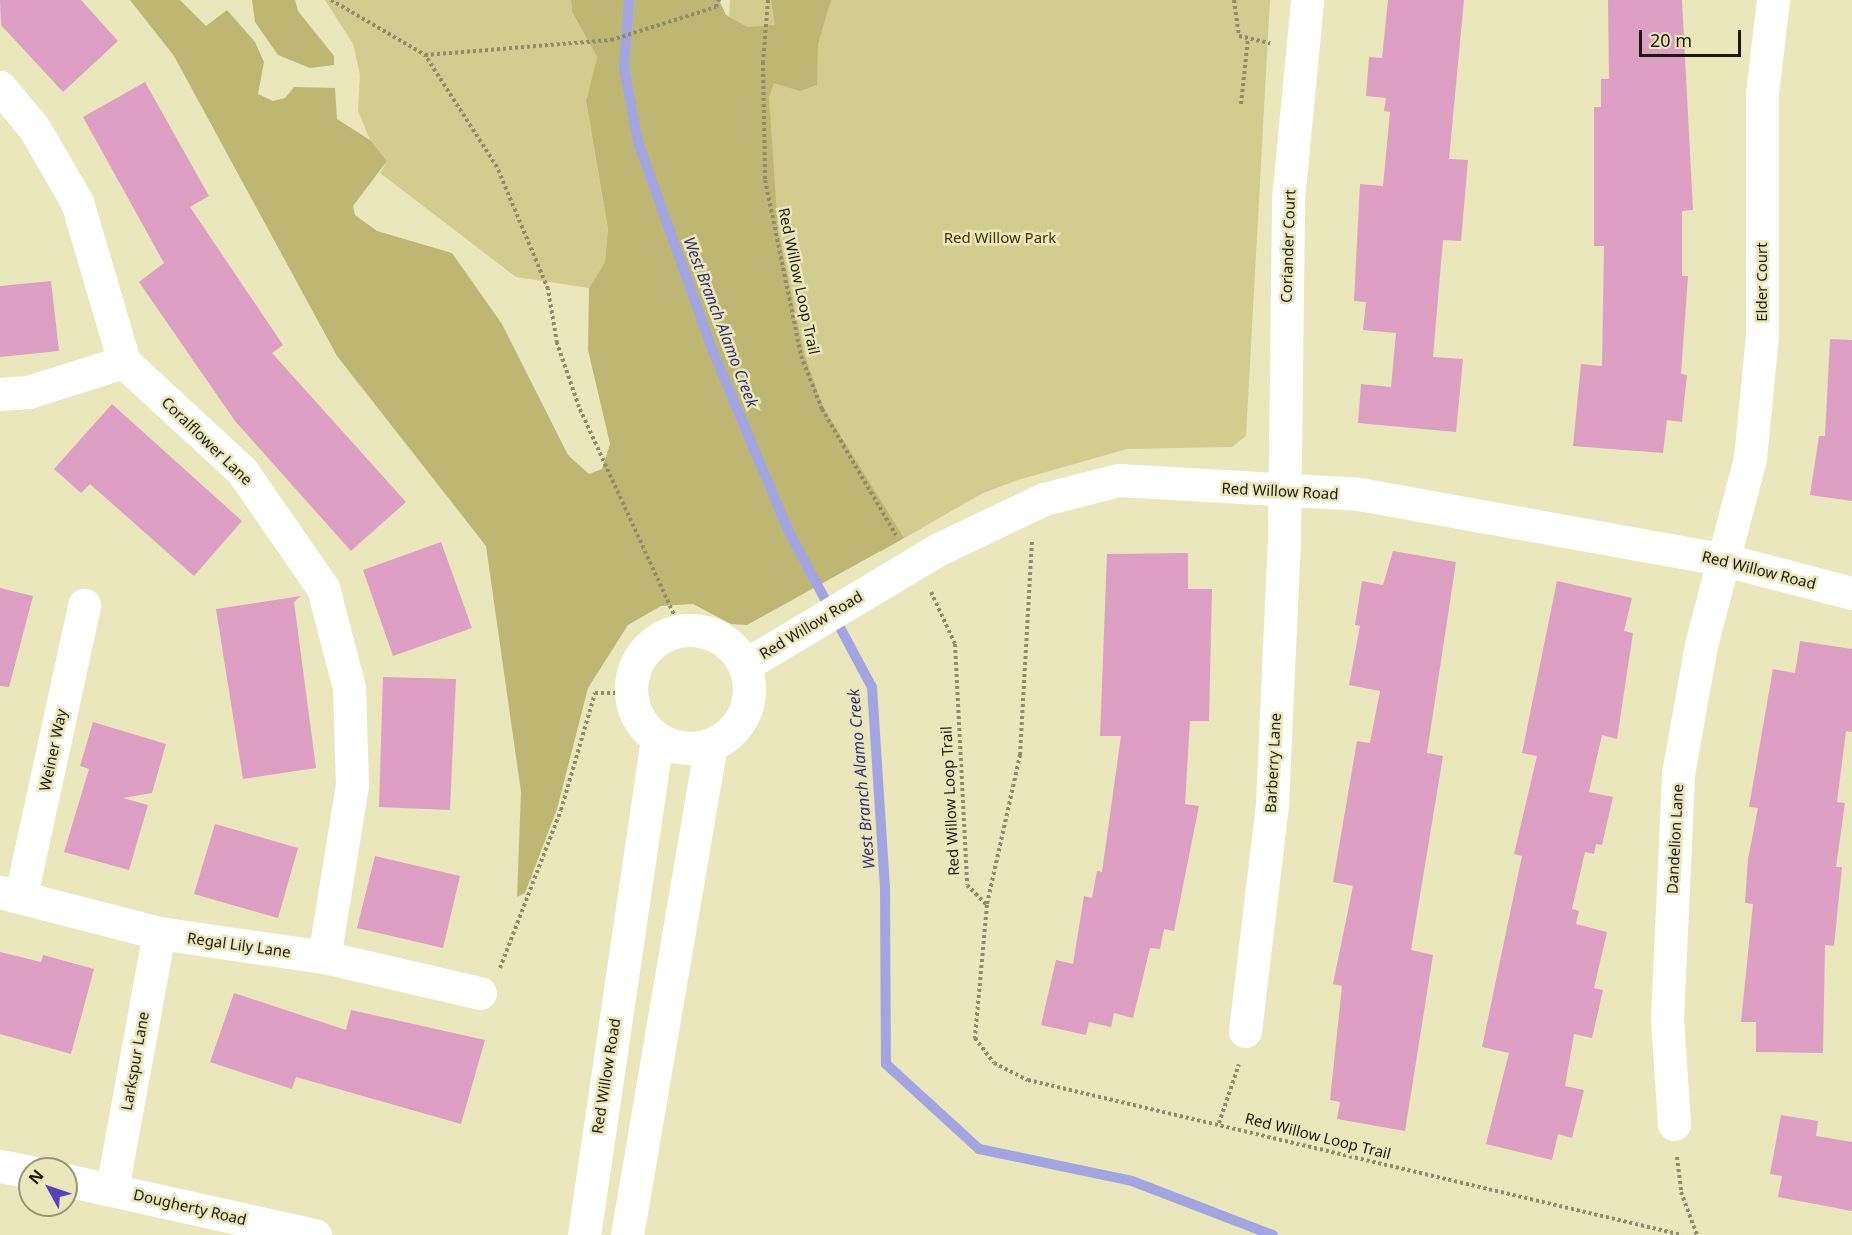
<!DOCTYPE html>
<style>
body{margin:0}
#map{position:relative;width:1852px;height:1235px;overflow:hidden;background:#ebe7bc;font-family:"Noto Sans",sans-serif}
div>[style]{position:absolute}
.green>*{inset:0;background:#d2cd8f}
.forest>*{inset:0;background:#beb774}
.stream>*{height:10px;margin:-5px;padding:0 5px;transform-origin:5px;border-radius:5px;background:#a3a4e2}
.building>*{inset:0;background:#dd9fc3}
.path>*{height:4px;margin-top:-2px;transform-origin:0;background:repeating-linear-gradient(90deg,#8e8c6d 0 3px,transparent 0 6px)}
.minor>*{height:33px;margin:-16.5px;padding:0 16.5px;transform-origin:16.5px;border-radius:16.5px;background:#fff}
.minor>.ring{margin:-16.5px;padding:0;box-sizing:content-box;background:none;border:33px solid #fff;border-radius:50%}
.secondary>*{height:33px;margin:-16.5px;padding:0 16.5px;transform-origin:16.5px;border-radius:16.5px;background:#fff}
span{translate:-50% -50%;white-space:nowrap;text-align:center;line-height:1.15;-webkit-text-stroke:5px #ebe7bc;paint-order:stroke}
.park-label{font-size:15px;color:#3c3600}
.street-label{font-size:15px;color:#1c1b0b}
.water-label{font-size:16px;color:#372f77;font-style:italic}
.north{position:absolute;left:18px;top:1157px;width:60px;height:60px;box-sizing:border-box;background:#ebe7bc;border:2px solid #989575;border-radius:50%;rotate:310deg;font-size:16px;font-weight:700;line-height:24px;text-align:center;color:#1c1b0b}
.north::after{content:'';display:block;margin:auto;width:21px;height:27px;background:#5342b9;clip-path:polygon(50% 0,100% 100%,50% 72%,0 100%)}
.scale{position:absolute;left:1639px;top:30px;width:102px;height:27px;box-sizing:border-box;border:3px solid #1c1b0b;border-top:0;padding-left:8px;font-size:18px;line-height:21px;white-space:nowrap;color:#1c1b0b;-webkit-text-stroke:4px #ebe7bc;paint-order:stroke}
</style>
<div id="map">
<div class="green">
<i style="clip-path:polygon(325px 0,571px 0,572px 12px,597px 57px,586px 102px,608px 229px,605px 262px,589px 288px,516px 277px,380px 173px,387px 161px,370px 140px,358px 111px,360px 75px,353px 44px)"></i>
<i style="clip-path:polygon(730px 0,1270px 0,1246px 436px,1232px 447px,1127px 449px,1018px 480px,983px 493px,880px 552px,722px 159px)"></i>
</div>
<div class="forest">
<i style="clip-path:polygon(130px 0,180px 0,206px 26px,227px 10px,255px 42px,264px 62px,258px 94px,273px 101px,285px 98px,294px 87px,335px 88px,337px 119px,370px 140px,387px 161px,353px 206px,355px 215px,377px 231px,452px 253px,502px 324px,568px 455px,589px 474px,602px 469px,610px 444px,588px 350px,589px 288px,605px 262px,608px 229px,586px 101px,597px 57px,572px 12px,571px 0,719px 0,726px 15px,747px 27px,775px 25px,771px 0,831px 0,818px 44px,817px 85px,800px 91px,774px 83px,769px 97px,778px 230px,804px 353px,823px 407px,904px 538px,747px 625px,731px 624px,693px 604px,661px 606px,628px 625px,588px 688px,557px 809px,525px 893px,517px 897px,521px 792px,486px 546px,337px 356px,174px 56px)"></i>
<i style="clip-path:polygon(252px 0,295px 0,298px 11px,334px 56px,334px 65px,310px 68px,278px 55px,255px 22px)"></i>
</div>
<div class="stream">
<i style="left:629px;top:0;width:67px;rotate:94.3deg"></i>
<i style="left:624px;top:67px;width:76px;rotate:79.4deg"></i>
<i style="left:638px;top:142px;width:220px;rotate:70.3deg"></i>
<i style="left:712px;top:349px;width:196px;rotate:67.2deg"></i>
<i style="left:788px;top:530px;width:178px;rotate:61.9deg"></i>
<i style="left:872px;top:687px;width:201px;rotate:86.3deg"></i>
<i style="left:885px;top:888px;width:176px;rotate:89.7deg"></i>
<i style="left:886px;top:1064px;width:126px;rotate:42.4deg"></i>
<i style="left:979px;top:1149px;width:156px;rotate:11.8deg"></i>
<i style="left:1132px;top:1181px;width:151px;rotate:21deg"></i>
</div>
<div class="building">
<i style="clip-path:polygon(0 0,81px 0,118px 41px,63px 92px,1px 25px)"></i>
<i style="clip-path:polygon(1388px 0,1464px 0,1449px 159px,1468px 160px,1461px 241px,1443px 240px,1433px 357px,1463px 359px,1456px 432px,1358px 423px,1361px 384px,1391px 387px,1396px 333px,1363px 330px,1366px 302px,1354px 301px,1360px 184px,1383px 186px,1390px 112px,1384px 111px,1386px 98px,1366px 96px,1369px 57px,1382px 58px)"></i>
<i style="clip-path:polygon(1608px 0,1682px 0,1693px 210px,1682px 211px,1682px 276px,1688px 276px,1681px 374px,1687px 375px,1682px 422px,1667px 420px,1663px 453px,1573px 446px,1581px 364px,1602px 366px,1604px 246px,1594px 246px,1594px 107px,1601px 107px,1601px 79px,1609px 79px)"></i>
<i style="clip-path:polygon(145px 82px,209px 196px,190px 207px,283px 345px,272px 353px,406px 502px,351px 551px,235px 421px,139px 282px,164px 263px,83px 117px)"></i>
<i style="clip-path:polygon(51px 281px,59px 351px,0 357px,0 286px)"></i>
<i style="clip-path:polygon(1830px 339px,1852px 340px,1852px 501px,1810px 495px,1819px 436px,1825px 436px)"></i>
<i style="clip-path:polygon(112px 404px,242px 521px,194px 576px,90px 484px,81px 493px,54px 469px)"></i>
<i style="clip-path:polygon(441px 542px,472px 628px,393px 656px,363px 570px)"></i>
<i style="clip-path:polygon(1393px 551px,1456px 562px,1427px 753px,1443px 756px,1411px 950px,1433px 955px,1405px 1131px,1337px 1119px,1340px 1102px,1330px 1100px,1342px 986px,1333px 984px,1353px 886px,1333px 882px,1357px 741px,1370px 743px,1380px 691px,1349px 685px,1360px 626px,1355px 625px,1362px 581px,1383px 585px)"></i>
<i style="clip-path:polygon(1188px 553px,1188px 589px,1212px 589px,1209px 721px,1190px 721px,1185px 804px,1199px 806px,1174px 931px,1164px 929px,1160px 949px,1150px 948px,1133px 1018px,1114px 1013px,1111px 1027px,1089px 1022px,1086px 1035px,1041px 1025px,1056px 960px,1073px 964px,1084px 896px,1092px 898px,1097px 871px,1102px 872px,1121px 736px,1100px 736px,1107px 554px)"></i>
<i style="clip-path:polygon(1557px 581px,1632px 598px,1624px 631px,1633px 633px,1617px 739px,1602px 735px,1589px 792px,1613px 797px,1602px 845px,1596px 844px,1594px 854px,1585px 852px,1572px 909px,1579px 911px,1576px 924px,1607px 932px,1594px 988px,1603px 990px,1592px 1038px,1574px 1034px,1565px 1086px,1584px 1090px,1572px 1138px,1558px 1134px,1552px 1160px,1486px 1144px,1509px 1053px,1482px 1047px,1522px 856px,1514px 854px,1537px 756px,1522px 753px)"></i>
<i style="clip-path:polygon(0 588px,33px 596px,9px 687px,0 686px)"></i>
<i style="clip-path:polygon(301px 596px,294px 602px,316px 768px,243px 779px,216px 609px)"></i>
<i style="clip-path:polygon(1800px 641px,1852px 649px,1852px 732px,1846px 731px,1837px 802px,1845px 803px,1836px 867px,1842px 867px,1834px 946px,1825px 945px,1823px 1053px,1756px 1052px,1756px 1022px,1741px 1022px,1753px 904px,1745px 903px,1748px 859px,1758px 808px,1749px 807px,1773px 669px,1795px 673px)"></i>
<i style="clip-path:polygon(383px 677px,456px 679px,450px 810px,379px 807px)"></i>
<i style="clip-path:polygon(93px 722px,166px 744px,152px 793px,123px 798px,148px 805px,129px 870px,64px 852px,89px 769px,80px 766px)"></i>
<i style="clip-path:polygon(215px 824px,298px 848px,278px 918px,194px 894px)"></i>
<i style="clip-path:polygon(375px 856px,460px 876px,443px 948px,357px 928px)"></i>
<i style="clip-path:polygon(0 952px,41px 962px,43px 955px,94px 969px,71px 1054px,0 1034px)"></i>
<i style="clip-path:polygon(234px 993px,346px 1030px,351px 1010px,485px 1040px,461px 1124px,296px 1077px,292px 1089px,210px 1062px)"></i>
<i style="clip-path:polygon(1781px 1115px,1818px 1121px,1816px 1136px,1852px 1142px,1852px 1211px,1778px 1197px,1782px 1176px,1770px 1174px)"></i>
</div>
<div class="path">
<i style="left:331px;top:0;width:109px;rotate:30.3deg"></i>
<i style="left:768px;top:0;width:62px;rotate:94.6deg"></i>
<i style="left:763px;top:62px;width:118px;rotate:89deg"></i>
<i style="left:765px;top:180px;width:180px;rotate:78.4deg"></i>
<i style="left:801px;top:356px;width:57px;rotate:68.4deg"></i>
<i style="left:822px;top:409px;width:146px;rotate:59.6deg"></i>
<i style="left:1234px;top:0;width:36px;rotate:82deg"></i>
<i style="left:1239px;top:36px;width:32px;rotate:13deg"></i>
<i style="left:1241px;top:104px;width:66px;rotate:-83.9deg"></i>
<i style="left:931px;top:592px;width:57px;rotate:65.2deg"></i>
<i style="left:955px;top:644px;width:241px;rotate:87.1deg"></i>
<i style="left:967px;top:885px;width:28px;rotate:45deg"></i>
<i style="left:987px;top:905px;width:134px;rotate:95.2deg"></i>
<i style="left:975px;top:1038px;width:31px;rotate:53deg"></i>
<i style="left:994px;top:1063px;width:38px;rotate:27deg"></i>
<i style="left:1028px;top:1080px;width:672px;rotate:13.33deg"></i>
<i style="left:681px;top:630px;width:245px;rotate:-114.6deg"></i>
<i style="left:579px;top:407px;width:68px;rotate:-109deg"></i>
<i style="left:557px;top:343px;width:55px;rotate:-99.5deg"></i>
<i style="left:548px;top:289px;width:132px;rotate:-112.7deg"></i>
<i style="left:497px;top:167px;width:133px;rotate:-122.7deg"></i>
<i style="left:425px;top:55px;width:187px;rotate:-4.6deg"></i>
<i style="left:611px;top:40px;width:110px;rotate:-17.4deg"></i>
<i style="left:716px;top:7px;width:8px;rotate:-67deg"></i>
<i style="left:987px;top:904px;width:153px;rotate:-77.5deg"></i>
<i style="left:1020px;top:755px;width:214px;rotate:-86.8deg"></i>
<i style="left:500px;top:968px;width:169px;rotate:-68.9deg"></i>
<i style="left:561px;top:810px;width:122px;rotate:-73.8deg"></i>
<i style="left:595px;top:693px;width:35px"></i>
<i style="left:1219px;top:1123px;width:62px;rotate:-71.3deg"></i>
<i style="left:1677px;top:1157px;width:35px;rotate:83deg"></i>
<i style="left:1681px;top:1192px;width:46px;rotate:69.6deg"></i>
</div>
<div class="minor">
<i style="left:0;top:87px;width:53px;rotate:50.3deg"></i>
<i style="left:34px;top:128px;width:86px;rotate:59.8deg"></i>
<i style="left:77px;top:202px;width:167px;rotate:73.6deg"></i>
<i style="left:124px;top:362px;width:161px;rotate:42.7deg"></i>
<i style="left:242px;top:471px;width:142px;rotate:55.3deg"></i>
<i style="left:323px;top:588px;width:103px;rotate:75.4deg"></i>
<i style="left:349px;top:688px;width:97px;rotate:88.2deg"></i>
<i style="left:352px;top:785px;width:174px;rotate:99.2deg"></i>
<i style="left:0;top:394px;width:28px;rotate:-4deg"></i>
<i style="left:28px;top:392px;width:101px;rotate:-17.4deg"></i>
<i class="ring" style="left:631px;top:630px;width:85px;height:85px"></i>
<i style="left:745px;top:665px;width:226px;rotate:-30.9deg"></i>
<i style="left:939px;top:549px;width:116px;rotate:-25.5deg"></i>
<i style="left:1044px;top:499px;width:77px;rotate:-14.2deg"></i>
<i style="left:1119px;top:480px;width:240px;rotate:3.3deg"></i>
<i style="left:1359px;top:494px;width:372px;rotate:10.2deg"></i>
<i style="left:1725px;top:560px;width:131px;rotate:14.6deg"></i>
<i style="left:0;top:892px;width:164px;rotate:14.5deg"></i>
<i style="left:159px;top:933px;width:167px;rotate:8.3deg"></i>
<i style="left:324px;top:957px;width:160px;rotate:13deg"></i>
<i style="left:21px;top:895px;width:297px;rotate:-77.7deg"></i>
<i style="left:1245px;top:1031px;width:230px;rotate:-83.2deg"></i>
<i style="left:1272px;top:803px;width:268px;rotate:-87.4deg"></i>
<i style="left:1284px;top:535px;width:336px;rotate:-89.3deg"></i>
<i style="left:1288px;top:199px;width:200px;rotate:-84.5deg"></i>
<i style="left:1674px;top:1124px;width:105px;rotate:-93.8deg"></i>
<i style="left:1667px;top:1019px;width:245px;rotate:-87.4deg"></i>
<i style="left:1678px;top:774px;width:131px;rotate:-79.9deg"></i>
<i style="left:1701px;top:645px;width:193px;rotate:-75.3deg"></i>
<i style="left:1750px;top:458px;width:123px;rotate:-84.4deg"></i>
<i style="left:1762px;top:336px;width:243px;rotate:-90deg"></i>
<i style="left:1762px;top:93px;width:94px;rotate:-83.3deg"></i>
<i style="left:112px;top:1189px;width:260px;rotate:-79.6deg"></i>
<i style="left:584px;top:1235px;width:501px;rotate:-81.63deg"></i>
<i style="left:627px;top:1235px;width:497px;rotate:-80.3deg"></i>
</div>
<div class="secondary">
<i style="left:0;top:1166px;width:31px;rotate:11deg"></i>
<i style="left:66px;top:1180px;width:255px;rotate:12.5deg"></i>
</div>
<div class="park-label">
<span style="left:1000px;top:238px">Red Willow Park</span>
</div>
<div class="street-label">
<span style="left:1288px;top:246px;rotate:-88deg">Coriander Court</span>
<span style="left:799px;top:281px;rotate:78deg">Red Willow Loop Trail</span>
<span style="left:1762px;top:282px;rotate:-90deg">Elder Court</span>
<span style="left:207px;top:441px;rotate:44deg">Coralflower Lane</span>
<span style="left:1280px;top:491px;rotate:3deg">Red Willow Road</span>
<span style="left:1759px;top:570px;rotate:14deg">Red Willow Road</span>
<span style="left:811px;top:625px;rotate:-31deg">Red Willow Road</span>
<span style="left:53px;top:750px;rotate:-78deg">Weiner Way</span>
<span style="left:1273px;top:763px;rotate:-87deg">Barberry Lane</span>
<span style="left:950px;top:801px;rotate:-93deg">Red Willow Loop Trail</span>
<span style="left:1675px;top:839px;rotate:-87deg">Dandelion Lane</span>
<span style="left:239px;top:945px;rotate:8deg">Regal Lily Lane</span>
<span style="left:135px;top:1061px;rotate:-80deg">Larkspur Lane</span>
<span style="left:606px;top:1076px;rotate:-81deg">Red Willow Road</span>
<span style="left:1318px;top:1136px;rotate:14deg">Red Willow Loop Trail</span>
<span style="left:190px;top:1207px;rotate:13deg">Dougherty Road</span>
</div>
<div class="water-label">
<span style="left:721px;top:322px;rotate:69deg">West Branch Alamo Creek</span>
<span style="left:861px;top:779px;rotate:-95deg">West Branch Alamo Creek</span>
</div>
<div class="north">N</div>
<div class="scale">20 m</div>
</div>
